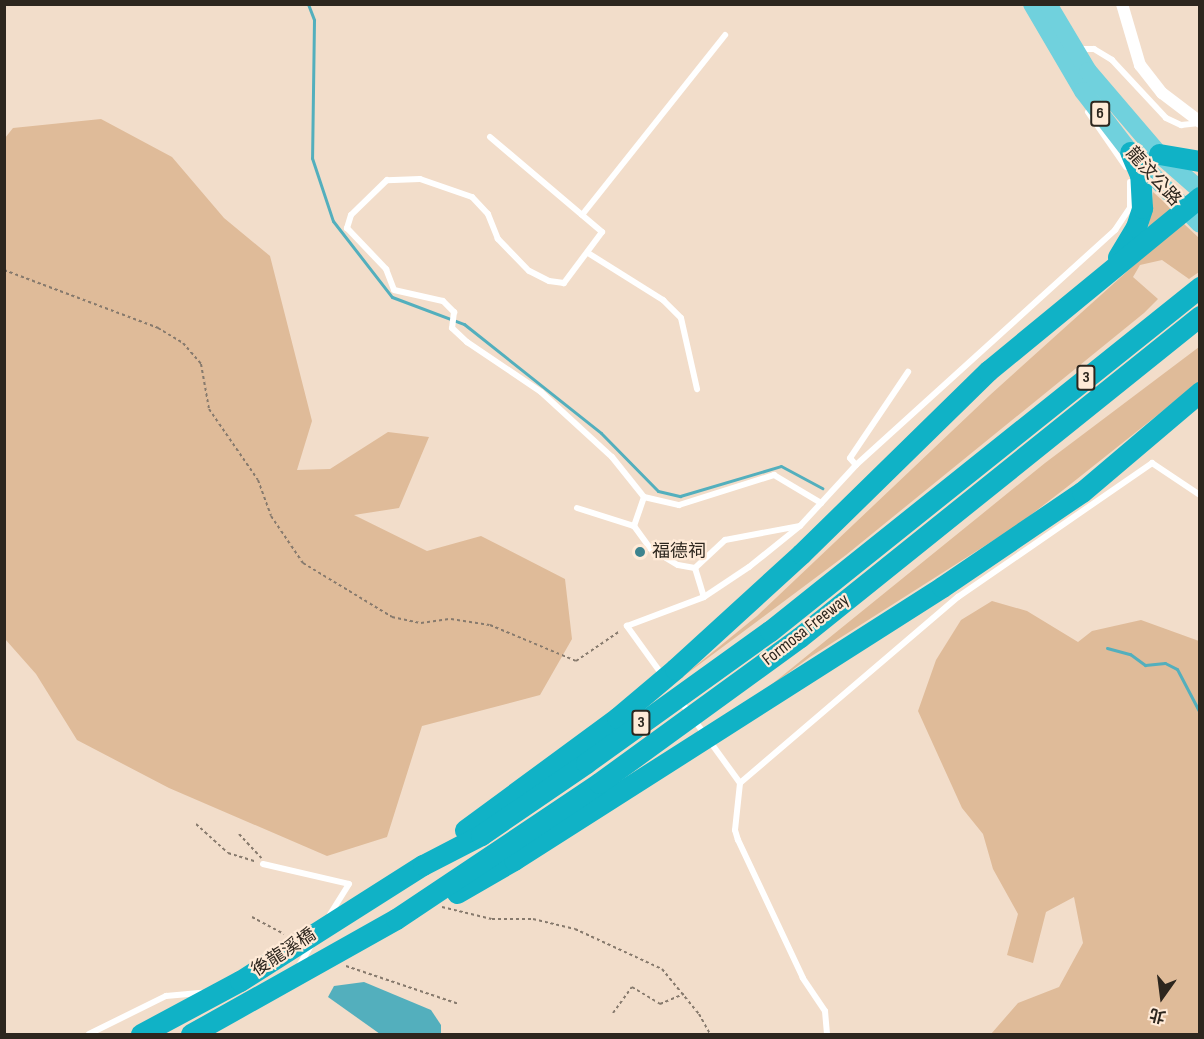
<!DOCTYPE html>
<meta charset="utf-8">
<style>
body{margin:0}
#map{position:relative;width:1204px;height:1039px;overflow:hidden;background:#f2ddca;font-family:"Sofia Sans Condensed","Noto Sans TC",sans-serif}
div>[style]{position:absolute}
.green>*{inset:0;background:#dfbb99}
.water>*{inset:0;background:#53afbd}
.stream>*{height:3px;margin:-1.5px;padding:0 1.5px;transform-origin:1.5px;border-radius:1.5px;background:#53afbd}
.path>*{height:2px;margin-top:-1px;transform-origin:0;background:repeating-linear-gradient(90deg,#877a6d 0 3px,transparent 0 6px)}
.service>*{height:6px;margin:-3px;padding:0 3px;transform-origin:3px;border-radius:3px;background:#fff}
.minor>*{height:12px;margin:-6px;padding:0 6px;transform-origin:6px;border-radius:6px;background:#fff}
.primary>*{height:18px;margin:-9px;padding:0 9px;transform-origin:9px;border-radius:9px;background:#70d1dd}
.motorway>*{height:21px;margin:-10.5px;padding:0 10.5px;transform-origin:10.5px;border-radius:10.5px;background:#10b2c6}
.dots>*{width:16px;height:16px;translate:-50% -50%;box-sizing:border-box;border:3px solid #ffead7;border-radius:50%}
span{translate:-50% -50%;white-space:nowrap;text-align:center;line-height:1.15;-webkit-text-stroke:4.5px #ffead7;paint-order:stroke}
.shield-label span{padding:2px 4px;background:#ffead7;border:2px solid;border-radius:4px;-webkit-text-stroke-width:0}
.shield-label{font-size:16px;color:#2d261e;font-weight:700}
.street-label{font-size:18px;color:#2d261e}
.poi-label{font-size:18px;color:#2d261e}
.left{translate:0 -50%;text-align:left}
.frame{position:absolute;inset:0;border:6px solid #2d261e;pointer-events:none}
.north{position:absolute;left:1132px;top:967px;width:60px;height:60px;-webkit-text-stroke:4px #ffead7;paint-order:stroke;rotate:194deg;font-size:16px;font-weight:700;line-height:24px;text-align:center;color:#2d261e}
.north::after{content:'';display:block;margin:auto;width:21px;height:27px;background:#2d261e;clip-path:polygon(50% 0,100% 100%,50% 72%,0 100%)}
</style>
<div id="map">
<div class="green">
<i style="clip-path:polygon(101px 119px,172px 157px,224px 218px,270px 256px,312px 421px,297px 470px,330px 469px,388px 432px,429px 437px,399px 508px,354px 515px,427px 551px,481px 536px,565px 579px,572px 639px,540px 695px,422px 726px,387px 837px,327px 856px,169px 788px,77px 740px,36px 674px,5px 639px,5px 138px,13px 128px)"></i>
<i style="clip-path:polygon(1153px 192px,1174px 211px,1147px 232px,1151px 214px)"></i>
<i style="clip-path:polygon(1182px 222px,1199px 238px,1199px 272px,1189px 279px,1162px 260px,1140px 265px,1133px 277px,1158px 299px,1144px 313px,846px 555px,677px 681px,757px 616px,990px 395px)"></i>
<i style="clip-path:polygon(1199px 347px,1199px 382px,1067px 487px,1019px 524px,810px 657px,756px 697px,1045px 463px)"></i>
<i style="clip-path:polygon(992px 601px,1027px 611px,1078px 642px,1092px 631px,1141px 620px,1199px 641px,1199px 1034px,991px 1034px,1018px 1003px,1059px 987px,1083px 943px,1074px 897px,1046px 912px,1033px 963px,1007px 955px,1018px 914px,993px 869px,983px 834px,962px 808px,918px 711px,936px 660px,961px 620px)"></i>
</div>
<div class="water">
<i style="clip-path:polygon(364px 982px,431px 1010px,441px 1025px,441px 1034px,380px 1034px,328px 997px,334px 986px)"></i>
</div>
<div class="stream">
<i style="left:308px;top:4px;width:17px;rotate:69deg"></i>
<i style="left:314px;top:20px;width:138px;rotate:90.8deg"></i>
<i style="left:312px;top:158px;width:66px;rotate:71.6deg"></i>
<i style="left:333px;top:221px;width:96px;rotate:52.2deg"></i>
<i style="left:392px;top:297px;width:77px;rotate:20.6deg"></i>
<i style="left:464px;top:324px;width:175px;rotate:38.5deg"></i>
<i style="left:601px;top:433px;width:81px;rotate:45.5deg"></i>
<i style="left:658px;top:491px;width:23px;rotate:13deg"></i>
<i style="left:680px;top:496px;width:105px;rotate:-16.5deg"></i>
<i style="left:781px;top:466px;width:47px;rotate:28.2deg"></i>
<i style="left:1107px;top:648px;width:24px;rotate:15deg"></i>
<i style="left:1130px;top:654px;width:19px;rotate:36deg"></i>
<i style="left:1145px;top:665px;width:20px;rotate:-6deg"></i>
<i style="left:1165px;top:663px;width:13px;rotate:27deg"></i>
<i style="left:1177px;top:669px;width:50px;rotate:62.4deg"></i>
</div>
<div class="path">
<i style="left:4px;top:270px;width:165px;rotate:20.6deg"></i>
<i style="left:158px;top:328px;width:29px;rotate:31deg"></i>
<i style="left:183px;top:343px;width:28px;rotate:49deg"></i>
<i style="left:201px;top:364px;width:46px;rotate:79.9deg"></i>
<i style="left:209px;top:409px;width:86px;rotate:55.4deg"></i>
<i style="left:258px;top:480px;width:38px;rotate:70deg"></i>
<i style="left:271px;top:516px;width:57px;rotate:55.8deg"></i>
<i style="left:303px;top:563px;width:104px;rotate:31.2deg"></i>
<i style="left:392px;top:617px;width:30px;rotate:12deg"></i>
<i style="left:421px;top:623px;width:30px;rotate:-8deg"></i>
<i style="left:451px;top:619px;width:39px;rotate:9deg"></i>
<i style="left:490px;top:625px;width:93px;rotate:22.7deg"></i>
<i style="left:576px;top:661px;width:53px;rotate:-34.3deg"></i>
<i style="left:196px;top:824px;width:43px;rotate:42.2deg"></i>
<i style="left:228px;top:853px;width:28px;rotate:17deg"></i>
<i style="left:239px;top:834px;width:33px;rotate:47deg"></i>
<i style="left:442px;top:907px;width:51px;rotate:13.5deg"></i>
<i style="left:492px;top:919px;width:41px"></i>
<i style="left:533px;top:919px;width:43px;rotate:13.4deg"></i>
<i style="left:575px;top:929px;width:96px;rotate:24.7deg"></i>
<i style="left:662px;top:969px;width:58px;rotate:50.6deg"></i>
<i style="left:699px;top:1014px;width:23px;rotate:61deg"></i>
<i style="left:252px;top:917px;width:36px;rotate:28deg"></i>
<i style="left:346px;top:966px;width:119px;rotate:18.6deg"></i>
<i style="left:613px;top:1013px;width:32px;rotate:-54deg"></i>
<i style="left:632px;top:987px;width:33px;rotate:31deg"></i>
<i style="left:660px;top:1004px;width:26px;rotate:-23deg"></i>
</div>
<div class="service">
<i style="left:1080px;top:49px;width:14px"></i>
<i style="left:1094px;top:49px;width:21px;rotate:31deg"></i>
<i style="left:1112px;top:60px;width:79px;rotate:47deg"></i>
<i style="left:1166px;top:118px;width:17px;rotate:25deg"></i>
<i style="left:1181px;top:125px;width:18px;rotate:-6deg"></i>
<i style="left:1088px;top:112px;width:67px;rotate:55.4deg"></i>
<i style="left:490px;top:137px;width:147px;rotate:40.3deg"></i>
<i style="left:602px;top:232px;width:64px;rotate:126.7deg"></i>
<i style="left:564px;top:283px;width:15px;rotate:-172deg"></i>
<i style="left:549px;top:281px;width:22px;rotate:-153deg"></i>
<i style="left:529px;top:271px;width:45px;rotate:-134.1deg"></i>
<i style="left:498px;top:239px;width:27px;rotate:-112deg"></i>
<i style="left:488px;top:214px;width:23px;rotate:-133deg"></i>
<i style="left:472px;top:197px;width:55px;rotate:-160.9deg"></i>
<i style="left:420px;top:179px;width:33px;rotate:178deg"></i>
<i style="left:387px;top:180px;width:50px;rotate:135.8deg"></i>
<i style="left:351px;top:215px;width:14px;rotate:107deg"></i>
<i style="left:347px;top:228px;width:57px;rotate:46.4deg"></i>
<i style="left:386px;top:269px;width:22px;rotate:69deg"></i>
<i style="left:394px;top:290px;width:50px;rotate:12.7deg"></i>
<i style="left:443px;top:301px;width:16px;rotate:45deg"></i>
<i style="left:454px;top:312px;width:16px;rotate:97deg"></i>
<i style="left:452px;top:328px;width:21px;rotate:43deg"></i>
<i style="left:467px;top:342px;width:89px;rotate:34deg"></i>
<i style="left:541px;top:392px;width:96px;rotate:42.5deg"></i>
<i style="left:612px;top:457px;width:51px;rotate:51.3deg"></i>
<i style="left:644px;top:497px;width:36px;rotate:13deg"></i>
<i style="left:679px;top:505px;width:100px;rotate:-17.5deg"></i>
<i style="left:774px;top:475px;width:55px;rotate:30.8deg"></i>
<i style="left:582px;top:215px;width:230px;rotate:-51.5deg"></i>
<i style="left:588px;top:253px;width:89px;rotate:32.1deg"></i>
<i style="left:663px;top:300px;width:25px;rotate:45deg"></i>
<i style="left:681px;top:318px;width:73px;rotate:77.3deg"></i>
<i style="left:856px;top:465px;width:9px;rotate:-131deg"></i>
<i style="left:850px;top:458px;width:104px;rotate:-56deg"></i>
<i style="left:644px;top:497px;width:31px;rotate:109deg"></i>
<i style="left:634px;top:526px;width:29px;rotate:54deg"></i>
<i style="left:651px;top:549px;width:31px;rotate:31deg"></i>
<i style="left:678px;top:565px;width:17px;rotate:10deg"></i>
<i style="left:695px;top:568px;width:41px;rotate:-43deg"></i>
<i style="left:725px;top:540px;width:75px;rotate:-10.7deg"></i>
<i style="left:577px;top:508px;width:60px;rotate:17.5deg"></i>
<i style="left:695px;top:568px;width:30px;rotate:73deg"></i>
<i style="left:663px;top:676px;width:62px;rotate:-125.8deg"></i>
<i style="left:627px;top:626px;width:82px;rotate:-20.6deg"></i>
<i style="left:704px;top:597px;width:54px;rotate:-33.7deg"></i>
<i style="left:749px;top:567px;width:65px;rotate:-38.8deg"></i>
<i style="left:800px;top:526px;width:83px;rotate:-47.4deg"></i>
<i style="left:856px;top:465px;width:350px;rotate:-42.2deg"></i>
<i style="left:1115px;top:230px;width:27px;rotate:-56deg"></i>
<i style="left:1130px;top:208px;width:26px;rotate:-90deg"></i>
<i style="left:679px;top:699px;width:104px;rotate:54deg"></i>
<i style="left:263px;top:864px;width:88px;rotate:13.1deg"></i>
<i style="left:349px;top:884px;width:36px;rotate:122deg"></i>
<i style="left:300px;top:964px;width:23px;rotate:-59deg"></i>
<i style="left:89px;top:1034px;width:86px;rotate:-26.3deg"></i>
<i style="left:166px;top:996px;width:36px;rotate:-5deg"></i>
<i style="left:827px;top:1034px;width:23px;rotate:-95deg"></i>
<i style="left:825px;top:1011px;width:40px;rotate:-124deg"></i>
<i style="left:803px;top:978px;width:153px;rotate:-115.2deg"></i>
<i style="left:738px;top:840px;width:10px;rotate:-107deg"></i>
<i style="left:735px;top:830px;width:47px;rotate:-83.9deg"></i>
<i style="left:740px;top:783px;width:287px;rotate:-40.5deg"></i>
<i style="left:958px;top:597px;width:236px;rotate:-34.6deg"></i>
<i style="left:1152px;top:463px;width:58px;rotate:33.7deg"></i>
</div>
<div class="minor">
<i style="left:1122px;top:4px;width:64px;rotate:73.6deg"></i>
<i style="left:1140px;top:65px;width:36px;rotate:52deg"></i>
<i style="left:1162px;top:93px;width:48px;rotate:37.3deg"></i>
</div>
<div class="primary">
<i style="left:1032px;top:4px;width:101px;rotate:59.6deg"></i>
<i style="left:1083px;top:91px;width:77px;rotate:52.4deg"></i>
<i style="left:1130px;top:152px;width:100px;rotate:45.8deg"></i>
<i style="left:1048px;top:4px;width:78px;rotate:59.2deg"></i>
<i style="left:1088px;top:71px;width:109px;rotate:49.5deg"></i>
<i style="left:1159px;top:154px;width:55px;rotate:41.3deg"></i>
</div>
<div class="motorway">
<i style="left:1159px;top:154px;width:42px;rotate:9.7deg"></i>
<i style="left:1118px;top:257px;width:35px;rotate:-59deg"></i>
<i style="left:1136px;top:227px;width:20px;rotate:-72deg"></i>
<i style="left:1142px;top:208px;width:33px;rotate:-93deg"></i>
<i style="left:1140px;top:175px;width:25px;rotate:-113deg"></i>
<i style="left:465px;top:830px;width:189px;rotate:-36.4deg"></i>
<i style="left:617px;top:718px;width:76px;rotate:-40.2deg"></i>
<i style="left:675px;top:669px;width:171px;rotate:-42.4deg"></i>
<i style="left:801px;top:554px;width:262px;rotate:-44.4deg"></i>
<i style="left:988px;top:371px;width:274px;rotate:-39.4deg"></i>
<i style="left:457px;top:893px;width:66px;rotate:-30.1deg"></i>
<i style="left:514px;top:860px;width:508px;rotate:-32.53deg"></i>
<i style="left:942px;top:587px;width:169px;rotate:-34.2deg"></i>
<i style="left:1082px;top:492px;width:155px;rotate:-40.3deg"></i>
<i style="left:141px;top:1034px;width:112px;rotate:-28.2deg"></i>
<i style="left:240px;top:981px;width:217px;rotate:-32.4deg"></i>
<i style="left:423px;top:865px;width:65px;rotate:-27.3deg"></i>
<i style="left:481px;top:835px;width:127px;rotate:-34.4deg"></i>
<i style="left:586px;top:763px;width:226px;rotate:-35.7deg"></i>
<i style="left:770px;top:631px;width:551px;rotate:-38.66deg"></i>
<i style="left:191px;top:1034px;width:235px;rotate:-29.3deg"></i>
<i style="left:396px;top:919px;width:244px;rotate:-33.8deg"></i>
<i style="left:599px;top:783px;width:248px;rotate:-36deg"></i>
<i style="left:800px;top:637px;width:513px;rotate:-38.75deg"></i>
</div>
<div class="dots">
<i style="left:640px;top:552px;background:#3d838e"></i>
</div>
<div class="shield-label">
<span style="left:1100px;top:114px">6</span>
<span style="left:1086px;top:378px">3</span>
<span style="left:641px;top:723px">3</span>
</div>
<div class="street-label">
<span style="left:1153px;top:177px;rotate:48deg">龍汶公路</span>
<span style="left:806px;top:630px;rotate:-38deg">Formosa Freeway</span>
<span style="left:284px;top:953px;rotate:-33deg">後龍溪橋</span>
</div>
<div class="poi-label">
<span class="left" style="left:652px;top:552px">福德祠</span>
</div>
<div class="frame"></div>
<div class="north">北</div>
</div>
